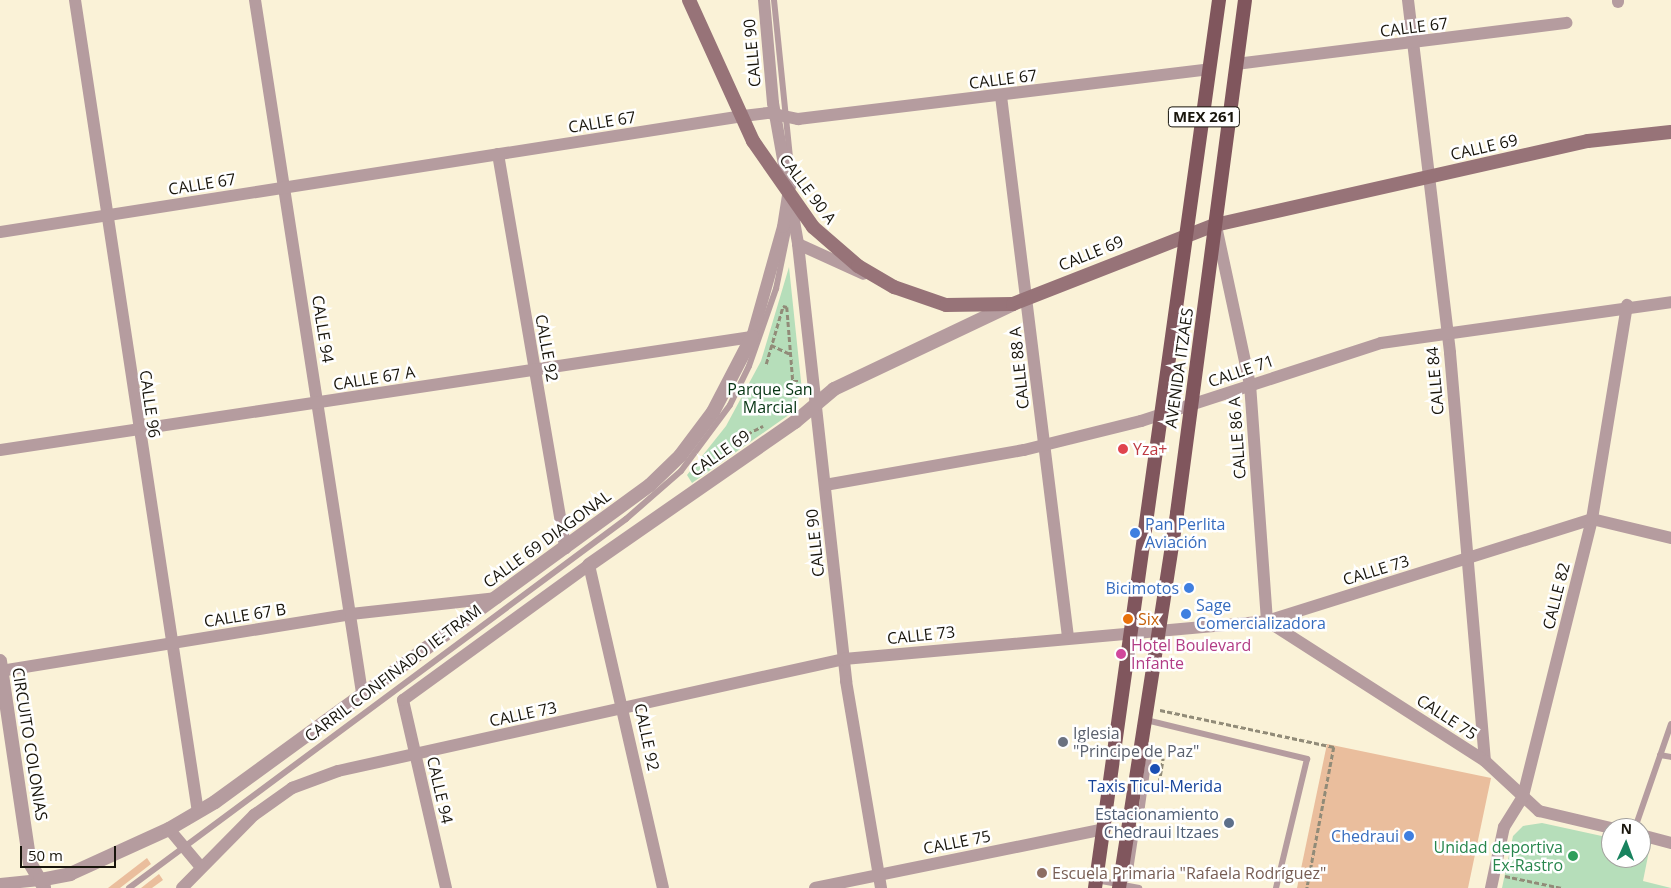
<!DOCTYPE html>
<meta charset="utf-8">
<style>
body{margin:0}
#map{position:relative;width:1671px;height:888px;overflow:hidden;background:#faf2d7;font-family:"Open Sans",sans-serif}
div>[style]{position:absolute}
.green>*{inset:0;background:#b6deba}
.building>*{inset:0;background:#eabe9d}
.path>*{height:2.5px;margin-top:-1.25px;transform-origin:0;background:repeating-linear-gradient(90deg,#918b78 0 5px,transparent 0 7.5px)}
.service>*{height:6px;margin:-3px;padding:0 3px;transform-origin:3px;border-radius:3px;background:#b59c9f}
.minor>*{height:12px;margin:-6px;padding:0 6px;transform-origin:6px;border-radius:6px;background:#b59c9f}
.tertiary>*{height:14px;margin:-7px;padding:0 7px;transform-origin:7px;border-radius:7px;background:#b59c9f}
.secondary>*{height:14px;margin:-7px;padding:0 7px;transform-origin:7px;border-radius:7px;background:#977378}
.primary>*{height:14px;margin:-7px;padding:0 7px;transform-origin:7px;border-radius:7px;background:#80565d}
.dots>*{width:14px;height:14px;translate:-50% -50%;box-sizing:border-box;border:2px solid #fff;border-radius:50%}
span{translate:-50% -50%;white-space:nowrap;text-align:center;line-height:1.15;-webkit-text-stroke:5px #fff;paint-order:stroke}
.shield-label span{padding:1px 4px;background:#fff;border:1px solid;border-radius:4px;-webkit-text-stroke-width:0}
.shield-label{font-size:15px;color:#18150c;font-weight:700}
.street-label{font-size:16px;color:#18150c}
.park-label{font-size:16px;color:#053412}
.health-label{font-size:16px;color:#be3a42}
.left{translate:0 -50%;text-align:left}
.shop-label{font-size:16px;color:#366cbe}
.right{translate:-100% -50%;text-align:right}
.food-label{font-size:16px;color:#c56008}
.hotel-label{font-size:16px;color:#b23c85}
.worship-label{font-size:16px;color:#5b616d}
.transit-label{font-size:16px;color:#164399}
.service-label{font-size:16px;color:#4e5e75}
.leisure-label{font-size:16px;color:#27864d}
.education-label{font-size:16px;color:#785e54}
.north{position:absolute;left:1601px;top:818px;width:50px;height:50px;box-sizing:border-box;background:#fff;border:1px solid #a3a19e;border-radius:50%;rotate:2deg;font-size:14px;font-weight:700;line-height:20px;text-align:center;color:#18150c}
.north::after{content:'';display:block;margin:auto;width:18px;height:22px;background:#19835f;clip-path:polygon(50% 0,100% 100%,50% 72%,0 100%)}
.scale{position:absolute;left:20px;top:846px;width:96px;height:22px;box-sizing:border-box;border:2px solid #18150c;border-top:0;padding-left:6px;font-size:15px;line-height:18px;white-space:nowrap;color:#18150c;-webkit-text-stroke:4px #fff;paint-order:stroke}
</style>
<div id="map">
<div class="green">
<i style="clip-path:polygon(789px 267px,802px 391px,790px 414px,692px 483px,687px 475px,726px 426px,761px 361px)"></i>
<i style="clip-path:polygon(1542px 823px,1611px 838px,1611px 858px,1641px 858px,1641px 844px,1650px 846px,1643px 881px,1671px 888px,1502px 888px,1513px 836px,1523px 826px)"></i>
</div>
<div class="building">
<i style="clip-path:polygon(1327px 744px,1491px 778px,1468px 888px,1297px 888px)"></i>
<i style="clip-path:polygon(147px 858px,151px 864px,120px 888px,108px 888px)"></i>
<i style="clip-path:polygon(159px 874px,163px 880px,152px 888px,141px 888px)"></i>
</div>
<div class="path">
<i style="left:771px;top:345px;width:21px;rotate:25deg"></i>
<i style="left:766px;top:364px;width:60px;rotate:-73.7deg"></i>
<i style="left:783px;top:306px;width:4px;rotate:14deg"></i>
<i style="left:787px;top:307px;width:74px;rotate:85.4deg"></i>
<i style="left:793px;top:381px;width:7px"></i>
<i style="left:747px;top:434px;width:18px;rotate:-27deg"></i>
<i style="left:1160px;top:710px;width:178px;rotate:12deg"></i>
<i style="left:1334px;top:747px;width:144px;rotate:100.8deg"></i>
<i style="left:1153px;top:782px;width:6px;rotate:9deg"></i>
<i style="left:1159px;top:783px;width:25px;rotate:-81deg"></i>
<i style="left:1163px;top:758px;width:5px;rotate:-169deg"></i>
<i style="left:1505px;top:876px;width:58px;rotate:11.9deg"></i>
</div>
<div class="service">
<i style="left:774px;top:0;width:188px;rotate:84.2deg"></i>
<i style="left:1146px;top:720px;width:166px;rotate:13.6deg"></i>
<i style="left:1307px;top:759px;width:133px;rotate:103.5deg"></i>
<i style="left:1660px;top:755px;width:11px;rotate:10deg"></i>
<i style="left:1131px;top:811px;width:12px;rotate:-24deg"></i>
<i style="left:1142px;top:806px;width:57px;rotate:-81.9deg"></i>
<i style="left:1150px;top:750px;width:11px;rotate:-135deg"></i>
<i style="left:1635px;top:828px;width:110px;rotate:-70.9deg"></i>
<i style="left:1096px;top:880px;width:44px;rotate:10.5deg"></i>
<i style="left:1121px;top:884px;width:11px;rotate:-41deg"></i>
<i style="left:1129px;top:877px;width:47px;rotate:-81.3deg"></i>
<i style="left:1136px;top:831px;width:9px;rotate:-122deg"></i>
<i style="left:129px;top:888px;width:619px;rotate:-36.59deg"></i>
<i style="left:626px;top:519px;width:73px;rotate:-41.1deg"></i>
<i style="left:681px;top:471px;width:82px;rotate:-53.4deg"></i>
<i style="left:730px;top:405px;width:43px;rotate:-64deg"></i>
<i style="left:749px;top:366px;width:82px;rotate:-70.7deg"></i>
<i style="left:776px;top:289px;width:69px;rotate:-78.4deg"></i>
</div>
<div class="minor">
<i style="left:75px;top:0;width:821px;rotate:81.39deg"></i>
<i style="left:255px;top:0;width:701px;rotate:81.22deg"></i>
<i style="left:764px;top:0;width:103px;rotate:85deg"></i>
<i style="left:773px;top:103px;width:143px;rotate:79.9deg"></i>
<i style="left:798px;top:244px;width:440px;rotate:83.7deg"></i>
<i style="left:846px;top:681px;width:210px;rotate:80.4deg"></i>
<i style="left:1408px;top:0;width:355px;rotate:83.2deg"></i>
<i style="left:1450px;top:353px;width:409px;rotate:85.1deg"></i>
<i style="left:1618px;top:2px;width:2px;rotate:-90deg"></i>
<i style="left:1236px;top:64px;width:333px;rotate:-7.1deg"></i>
<i style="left:1001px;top:96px;width:545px;rotate:82.94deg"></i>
<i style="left:498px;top:154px;width:400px;rotate:80.3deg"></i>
<i style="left:1216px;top:226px;width:162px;rotate:77.9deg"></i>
<i style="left:1250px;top:384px;width:238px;rotate:85.9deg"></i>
<i style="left:0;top:232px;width:752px;rotate:-8.87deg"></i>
<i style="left:743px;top:116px;width:26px;rotate:-7deg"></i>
<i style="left:769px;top:113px;width:30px;rotate:12deg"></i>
<i style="left:798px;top:119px;width:415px;rotate:-6.9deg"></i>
<i style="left:798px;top:244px;width:72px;rotate:24.4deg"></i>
<i style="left:0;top:450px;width:760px;rotate:-8.55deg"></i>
<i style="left:752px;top:337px;width:114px;rotate:-74.3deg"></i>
<i style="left:783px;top:227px;width:33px;rotate:-81deg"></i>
<i style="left:825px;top:485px;width:202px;rotate:-10deg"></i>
<i style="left:1024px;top:450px;width:121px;rotate:-13.9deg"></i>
<i style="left:1141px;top:421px;width:252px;rotate:-18deg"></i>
<i style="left:1381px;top:343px;width:293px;rotate:-8deg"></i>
<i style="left:1267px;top:621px;width:259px;rotate:32.7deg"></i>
<i style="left:1485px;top:761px;width:74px;rotate:42.8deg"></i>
<i style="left:1539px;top:811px;width:74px;rotate:13.3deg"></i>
<i style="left:0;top:671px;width:356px;rotate:-9.2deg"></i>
<i style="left:351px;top:614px;width:147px;rotate:-6.3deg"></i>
<i style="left:169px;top:829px;width:48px;rotate:50deg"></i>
<i style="left:1641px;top:835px;width:31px;rotate:15deg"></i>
<i style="left:0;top:884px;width:40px;rotate:-5.7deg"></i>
<i style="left:182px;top:888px;width:103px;rotate:-45.4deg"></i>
<i style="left:254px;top:815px;width:47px;rotate:-35.4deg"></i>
<i style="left:292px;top:788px;width:49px;rotate:-20.3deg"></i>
<i style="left:338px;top:771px;width:518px;rotate:-12.48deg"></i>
<i style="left:844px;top:659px;width:425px;rotate:-5.1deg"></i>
<i style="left:1267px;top:621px;width:341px;rotate:-17.4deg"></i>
<i style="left:1592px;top:519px;width:81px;rotate:13.5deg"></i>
<i style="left:446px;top:888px;width:193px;rotate:-102.9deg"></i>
<i style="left:403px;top:700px;width:230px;rotate:-36deg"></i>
<i style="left:589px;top:565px;width:331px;rotate:77.1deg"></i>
<i style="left:815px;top:888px;width:296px;rotate:-11.5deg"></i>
<i style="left:1491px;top:888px;width:62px;rotate:-78deg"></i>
<i style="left:1504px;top:827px;width:36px;rotate:-58deg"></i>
<i style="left:1523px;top:796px;width:285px;rotate:-76deg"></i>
<i style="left:1592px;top:519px;width:217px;rotate:-80.7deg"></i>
</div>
<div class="tertiary">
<i style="left:589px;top:565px;width:251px;rotate:-34.8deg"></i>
<i style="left:795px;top:422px;width:51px;rotate:-40.2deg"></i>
<i style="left:834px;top:389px;width:198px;rotate:-25.4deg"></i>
<i style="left:0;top:661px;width:204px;rotate:81.6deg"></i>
<i style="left:30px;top:863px;width:28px;rotate:60deg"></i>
<i style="left:40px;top:880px;width:31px;rotate:-11deg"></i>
<i style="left:70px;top:874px;width:109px;rotate:-24.4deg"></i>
<i style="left:169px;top:829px;width:53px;rotate:-30.4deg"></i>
<i style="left:215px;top:802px;width:538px;rotate:-36.08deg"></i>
<i style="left:650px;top:485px;width:42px;rotate:-44deg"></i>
<i style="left:680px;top:456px;width:55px;rotate:-53.1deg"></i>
<i style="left:713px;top:412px;width:85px;rotate:-62.5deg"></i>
</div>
<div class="secondary">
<i style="left:689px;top:0;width:155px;rotate:65.6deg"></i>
<i style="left:753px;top:141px;width:105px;rotate:55.1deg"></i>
<i style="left:813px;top:227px;width:60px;rotate:40.9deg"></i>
<i style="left:858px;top:266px;width:42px;rotate:30.3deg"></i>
<i style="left:894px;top:287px;width:55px;rotate:19.1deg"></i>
<i style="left:946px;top:305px;width:67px;rotate:-0.9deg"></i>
<i style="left:1013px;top:304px;width:217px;rotate:-21.4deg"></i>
<i style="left:1215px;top:225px;width:382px;rotate:-12.7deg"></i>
<i style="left:1588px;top:141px;width:83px;rotate:-6.2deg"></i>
</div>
<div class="primary">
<i style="left:1095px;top:888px;width:897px;rotate:-82.05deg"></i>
<i style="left:1119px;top:888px;width:379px;rotate:-81.2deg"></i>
<i style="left:1177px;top:513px;width:517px;rotate:-82.45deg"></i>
</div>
<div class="dots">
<i style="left:1123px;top:449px;background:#e0444e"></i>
<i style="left:1135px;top:533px;background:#3f7fe0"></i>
<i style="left:1189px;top:588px;background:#3f7fe0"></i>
<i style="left:1186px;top:614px;background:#3f7fe0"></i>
<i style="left:1128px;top:619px;background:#e8710a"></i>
<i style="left:1121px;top:654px;background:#d1479c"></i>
<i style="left:1063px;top:742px;background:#6b7280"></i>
<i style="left:1155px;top:769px;background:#1a4fb4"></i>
<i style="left:1229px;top:823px;background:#5c6f8a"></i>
<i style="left:1409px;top:836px;background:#3f7fe0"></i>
<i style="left:1573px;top:856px;background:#2e9e5b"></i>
<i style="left:1042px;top:873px;background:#8d6e63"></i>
</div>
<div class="shield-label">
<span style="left:1204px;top:117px">MEX 261</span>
</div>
<div class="street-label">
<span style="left:1414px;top:27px;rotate:-7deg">CALLE 67</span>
<span style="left:752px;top:53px;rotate:-95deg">CALLE 90</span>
<span style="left:1003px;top:79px;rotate:-7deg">CALLE 67</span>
<span style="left:602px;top:122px;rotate:-9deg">CALLE 67</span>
<span style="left:1484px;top:147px;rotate:-13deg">CALLE 69</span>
<span style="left:202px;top:184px;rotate:-9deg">CALLE 67</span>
<span style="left:808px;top:189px;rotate:53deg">CALLE 90 A</span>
<span style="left:1091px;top:253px;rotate:-22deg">CALLE 69</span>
<span style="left:323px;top:329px;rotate:81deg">CALLE 94</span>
<span style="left:547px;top:348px;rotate:80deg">CALLE 92</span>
<span style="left:1019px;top:368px;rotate:-96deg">CALLE 88 A</span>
<span style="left:1179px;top:368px;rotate:-82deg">AVENIDA ITZAES</span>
<span style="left:1241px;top:371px;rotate:-19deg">CALLE 71</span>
<span style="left:374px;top:378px;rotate:-9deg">CALLE 67 A</span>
<span style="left:1435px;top:381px;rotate:-95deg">CALLE 84</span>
<span style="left:150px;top:404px;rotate:82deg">CALLE 96</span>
<span style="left:1237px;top:438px;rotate:-94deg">CALLE 86 A</span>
<span style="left:720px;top:453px;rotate:-35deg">CALLE 69</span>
<span style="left:547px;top:539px;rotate:-36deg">CALLE 69 DIAGONAL</span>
<span style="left:815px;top:543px;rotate:-96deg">CALLE 90</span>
<span style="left:1376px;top:570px;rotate:-17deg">CALLE 73</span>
<span style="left:1556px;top:596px;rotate:-76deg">CALLE 82</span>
<span style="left:245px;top:615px;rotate:-9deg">CALLE 67 B</span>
<span style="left:921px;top:635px;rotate:-6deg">CALLE 73</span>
<span style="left:393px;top:673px;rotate:-37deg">CARRIL CONFINADO IE-TRAM</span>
<span style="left:523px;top:714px;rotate:-12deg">CALLE 73</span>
<span style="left:1447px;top:717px;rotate:33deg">CALLE 75</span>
<span style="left:647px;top:737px;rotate:78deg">CALLE 92</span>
<span style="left:30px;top:744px;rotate:81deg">CIRCUITO COLONIAS</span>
<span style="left:440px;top:790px;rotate:77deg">CALLE 94</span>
<span style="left:957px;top:842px;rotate:-11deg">CALLE 75</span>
</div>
<div class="park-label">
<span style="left:770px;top:398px">Parque San<br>Marcial</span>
</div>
<div class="health-label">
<span class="left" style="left:1133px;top:449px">Yza+</span>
</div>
<div class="shop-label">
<span class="left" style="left:1145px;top:533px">Pan Perlita<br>Aviación</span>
<span class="right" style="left:1179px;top:588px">Bicimotos</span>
<span class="left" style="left:1196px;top:614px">Sage<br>Comercializadora</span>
<span class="right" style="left:1399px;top:836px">Chedraui</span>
</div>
<div class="food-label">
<span class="left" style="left:1138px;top:619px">Six</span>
</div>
<div class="hotel-label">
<span class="left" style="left:1131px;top:654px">Hotel Boulevard<br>Infante</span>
</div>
<div class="worship-label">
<span class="left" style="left:1073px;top:742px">Iglesia<br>"Principe de Paz"</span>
</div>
<div class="transit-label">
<span style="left:1155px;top:786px">Taxis Ticul-Merida</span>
</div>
<div class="service-label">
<span class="right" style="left:1219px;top:823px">Estacionamiento<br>Chedraui Itzaes</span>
</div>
<div class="leisure-label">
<span class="right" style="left:1563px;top:856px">Unidad deportiva<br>Ex-Rastro</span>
</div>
<div class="education-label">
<span class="left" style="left:1052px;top:873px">Escuela Primaria "Rafaela Rodríguez"</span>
</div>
<div class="north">N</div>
<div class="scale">50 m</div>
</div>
